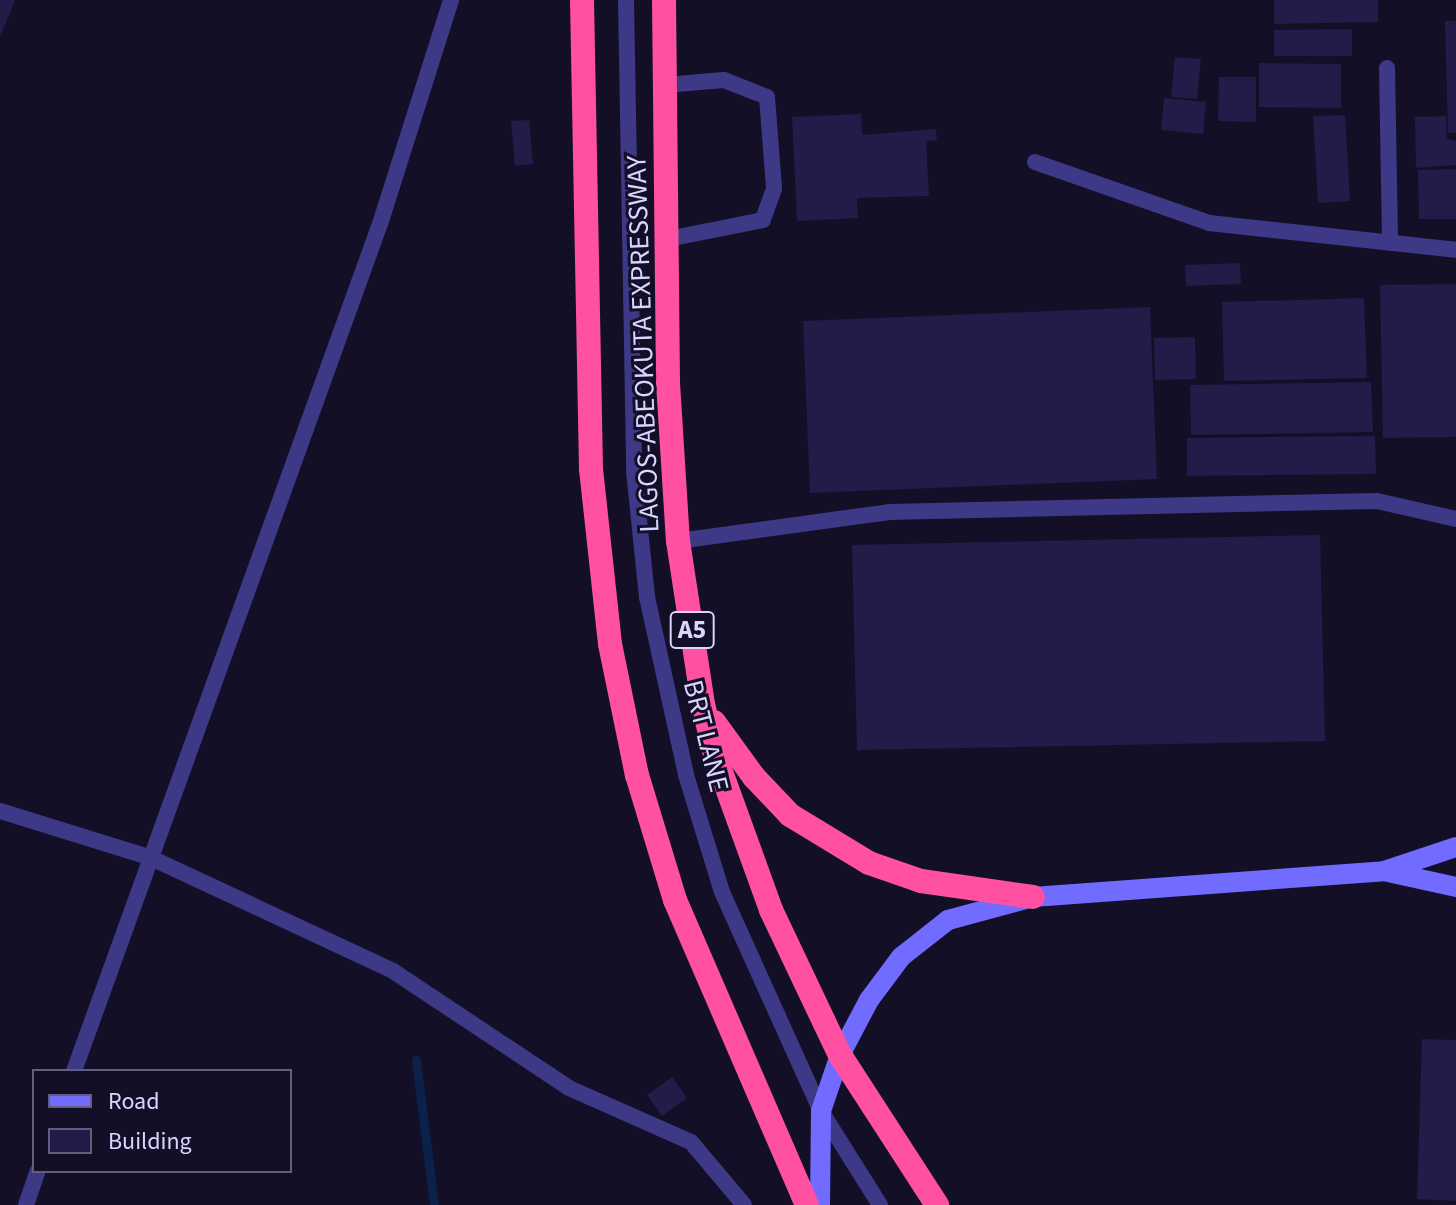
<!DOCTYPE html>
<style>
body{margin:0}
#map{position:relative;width:1456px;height:1205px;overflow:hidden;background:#130f27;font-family:"Source Sans 3",sans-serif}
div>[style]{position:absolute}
.stream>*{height:9px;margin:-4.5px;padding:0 4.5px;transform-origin:4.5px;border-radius:4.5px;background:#0b2149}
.building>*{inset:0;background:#241b48}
.lane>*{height:16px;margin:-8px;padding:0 8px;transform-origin:8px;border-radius:8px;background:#3d3987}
.secondary>*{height:20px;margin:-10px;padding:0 10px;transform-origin:10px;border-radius:10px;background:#716cff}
.highway>*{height:24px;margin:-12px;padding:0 12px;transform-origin:12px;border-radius:12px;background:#ff50a1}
span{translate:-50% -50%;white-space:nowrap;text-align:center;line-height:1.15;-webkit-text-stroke:6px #130f27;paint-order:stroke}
.shield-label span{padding:2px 6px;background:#130f27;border:2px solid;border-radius:6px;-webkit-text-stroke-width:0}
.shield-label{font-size:26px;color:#dad5ff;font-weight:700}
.street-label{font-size:28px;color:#dad5ff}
.legend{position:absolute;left:32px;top:1069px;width:260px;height:104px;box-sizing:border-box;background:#130f27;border:2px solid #635e7d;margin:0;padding:10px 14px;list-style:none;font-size:24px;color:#dad5ff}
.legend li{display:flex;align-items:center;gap:16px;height:40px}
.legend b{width:40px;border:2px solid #635e7d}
</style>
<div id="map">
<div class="stream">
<i style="left:416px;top:1060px;width:146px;rotate:82.9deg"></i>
</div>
<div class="building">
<i style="clip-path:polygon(0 0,15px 0,0 37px)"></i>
<i style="clip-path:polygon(1274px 0,1378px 0,1378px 22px,1274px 24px)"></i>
<i style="clip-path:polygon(1445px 21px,1456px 21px,1456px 133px,1448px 133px)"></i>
<i style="clip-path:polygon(1352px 29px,1352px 56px,1274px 56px,1274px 30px)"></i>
<i style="clip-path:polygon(1175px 57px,1201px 59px,1197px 99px,1171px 97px)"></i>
<i style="clip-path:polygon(1259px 63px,1341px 64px,1341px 108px,1259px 107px)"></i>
<i style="clip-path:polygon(1219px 77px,1256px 77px,1256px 122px,1218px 121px)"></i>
<i style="clip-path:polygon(1164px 98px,1206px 102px,1203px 134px,1161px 130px)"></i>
<i style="clip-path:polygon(861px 114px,862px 135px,936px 129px,937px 140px,926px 141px,929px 196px,857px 198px,858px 218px,797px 221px,792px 117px)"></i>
<i style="clip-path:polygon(1345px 115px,1350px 201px,1318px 203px,1313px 116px)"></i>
<i style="clip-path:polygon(1446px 116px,1447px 139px,1456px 141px,1456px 165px,1416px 168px,1415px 117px)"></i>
<i style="clip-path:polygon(529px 120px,533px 164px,515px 166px,511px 121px)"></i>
<i style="clip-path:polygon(1456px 169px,1456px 219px,1419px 219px,1418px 170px)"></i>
<i style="clip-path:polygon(1240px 263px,1241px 284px,1186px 286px,1185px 265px)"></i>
<i style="clip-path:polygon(1456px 284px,1456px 437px,1383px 438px,1380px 285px)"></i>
<i style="clip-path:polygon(1364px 298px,1367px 378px,1224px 381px,1222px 302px)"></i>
<i style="clip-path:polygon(1150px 307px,1157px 479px,810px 493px,803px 321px)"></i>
<i style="clip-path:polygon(1195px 337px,1196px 379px,1155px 380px,1154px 338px)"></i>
<i style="clip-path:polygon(1371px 382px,1373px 432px,1191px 435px,1190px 385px)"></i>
<i style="clip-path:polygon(1375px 436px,1376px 474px,1187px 476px,1187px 438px)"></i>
<i style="clip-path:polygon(1320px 535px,1325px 741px,857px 750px,852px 545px)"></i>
<i style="clip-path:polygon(1422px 1039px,1456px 1040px,1456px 1201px,1417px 1199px)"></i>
<i style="clip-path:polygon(672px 1077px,687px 1098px,662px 1116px,647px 1095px)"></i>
</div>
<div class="lane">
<i style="left:626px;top:0;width:471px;rotate:89deg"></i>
<i style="left:634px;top:471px;width:127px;rotate:84.1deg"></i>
<i style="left:647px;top:597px;width:182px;rotate:77.6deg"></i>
<i style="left:686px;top:775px;width:122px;rotate:72.9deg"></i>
<i style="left:722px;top:892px;width:240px;rotate:65.7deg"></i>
<i style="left:821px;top:1111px;width:111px;rotate:57.9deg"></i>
<i style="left:1387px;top:68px;width:175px;rotate:89deg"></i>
<i style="left:665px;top:85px;width:59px;rotate:-4.8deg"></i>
<i style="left:724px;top:80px;width:46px;rotate:21.6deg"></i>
<i style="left:767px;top:97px;width:92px;rotate:85.6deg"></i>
<i style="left:774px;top:189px;width:33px;rotate:110deg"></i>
<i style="left:763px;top:220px;width:97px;rotate:168.7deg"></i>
<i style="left:1035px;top:162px;width:184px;rotate:19.3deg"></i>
<i style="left:1209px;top:223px;width:248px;rotate:6.2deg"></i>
<i style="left:678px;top:541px;width:213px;rotate:-7.8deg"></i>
<i style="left:889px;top:512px;width:488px;rotate:-1.3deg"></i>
<i style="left:1377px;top:501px;width:81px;rotate:12.8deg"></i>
<i style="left:0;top:811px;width:156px;rotate:17.2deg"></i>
<i style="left:149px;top:857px;width:269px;rotate:25deg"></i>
<i style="left:393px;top:971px;width:211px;rotate:33.6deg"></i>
<i style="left:569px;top:1088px;width:133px;rotate:23.9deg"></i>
<i style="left:691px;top:1142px;width:82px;rotate:49.9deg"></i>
<i style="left:74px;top:1071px;width:901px;rotate:-70.14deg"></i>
<i style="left:380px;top:224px;width:235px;rotate:-72.4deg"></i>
<i style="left:26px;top:1205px;width:36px;rotate:-71deg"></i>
</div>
<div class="secondary">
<i style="left:1388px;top:872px;width:70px;rotate:12.4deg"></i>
<i style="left:820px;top:1205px;width:94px;rotate:-89.4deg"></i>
<i style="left:821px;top:1111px;width:59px;rotate:-71.3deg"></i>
<i style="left:840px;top:1055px;width:62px;rotate:-62.2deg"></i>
<i style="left:869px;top:1000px;width:54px;rotate:-53.3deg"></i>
<i style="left:901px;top:957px;width:60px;rotate:-38.2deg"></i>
<i style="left:948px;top:920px;width:88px;rotate:-15.1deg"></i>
<i style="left:1033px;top:897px;width:352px;rotate:-4.2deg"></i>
<i style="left:1384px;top:871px;width:76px;rotate:-18.4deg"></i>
</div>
<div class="highway">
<i style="left:582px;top:0;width:469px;rotate:88.9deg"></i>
<i style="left:591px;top:469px;width:176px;rotate:83.8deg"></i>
<i style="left:610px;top:644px;width:134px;rotate:78.4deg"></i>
<i style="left:637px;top:775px;width:131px;rotate:73.1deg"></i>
<i style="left:675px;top:900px;width:332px;rotate:66.6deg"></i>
<i style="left:664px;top:0;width:383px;rotate:89.4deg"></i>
<i style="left:668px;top:383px;width:158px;rotate:86.4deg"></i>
<i style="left:678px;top:541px;width:165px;rotate:81.3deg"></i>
<i style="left:703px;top:704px;width:52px;rotate:76.8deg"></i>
<i style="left:715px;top:755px;width:165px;rotate:70.1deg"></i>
<i style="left:771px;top:910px;width:161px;rotate:64.6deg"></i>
<i style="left:840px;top:1055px;width:179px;rotate:57.1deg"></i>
<i style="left:714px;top:722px;width:68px;rotate:54deg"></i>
<i style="left:754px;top:777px;width:52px;rotate:46.5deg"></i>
<i style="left:790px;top:815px;width:92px;rotate:31.3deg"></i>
<i style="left:869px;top:863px;width:55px;rotate:19.1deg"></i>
<i style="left:921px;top:881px;width:113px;rotate:8.1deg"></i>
</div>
<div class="shield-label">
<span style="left:692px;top:630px">A5</span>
</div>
<div class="street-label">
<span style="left:643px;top:344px;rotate:-92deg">LAGOS-ABEOKUTA EXPRESSWAY</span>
<span style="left:706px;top:736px;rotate:76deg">BRT LANE</span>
</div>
<ul class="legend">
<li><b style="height:10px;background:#716cff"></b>Road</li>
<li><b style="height:22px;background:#241b48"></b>Building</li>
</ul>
</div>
